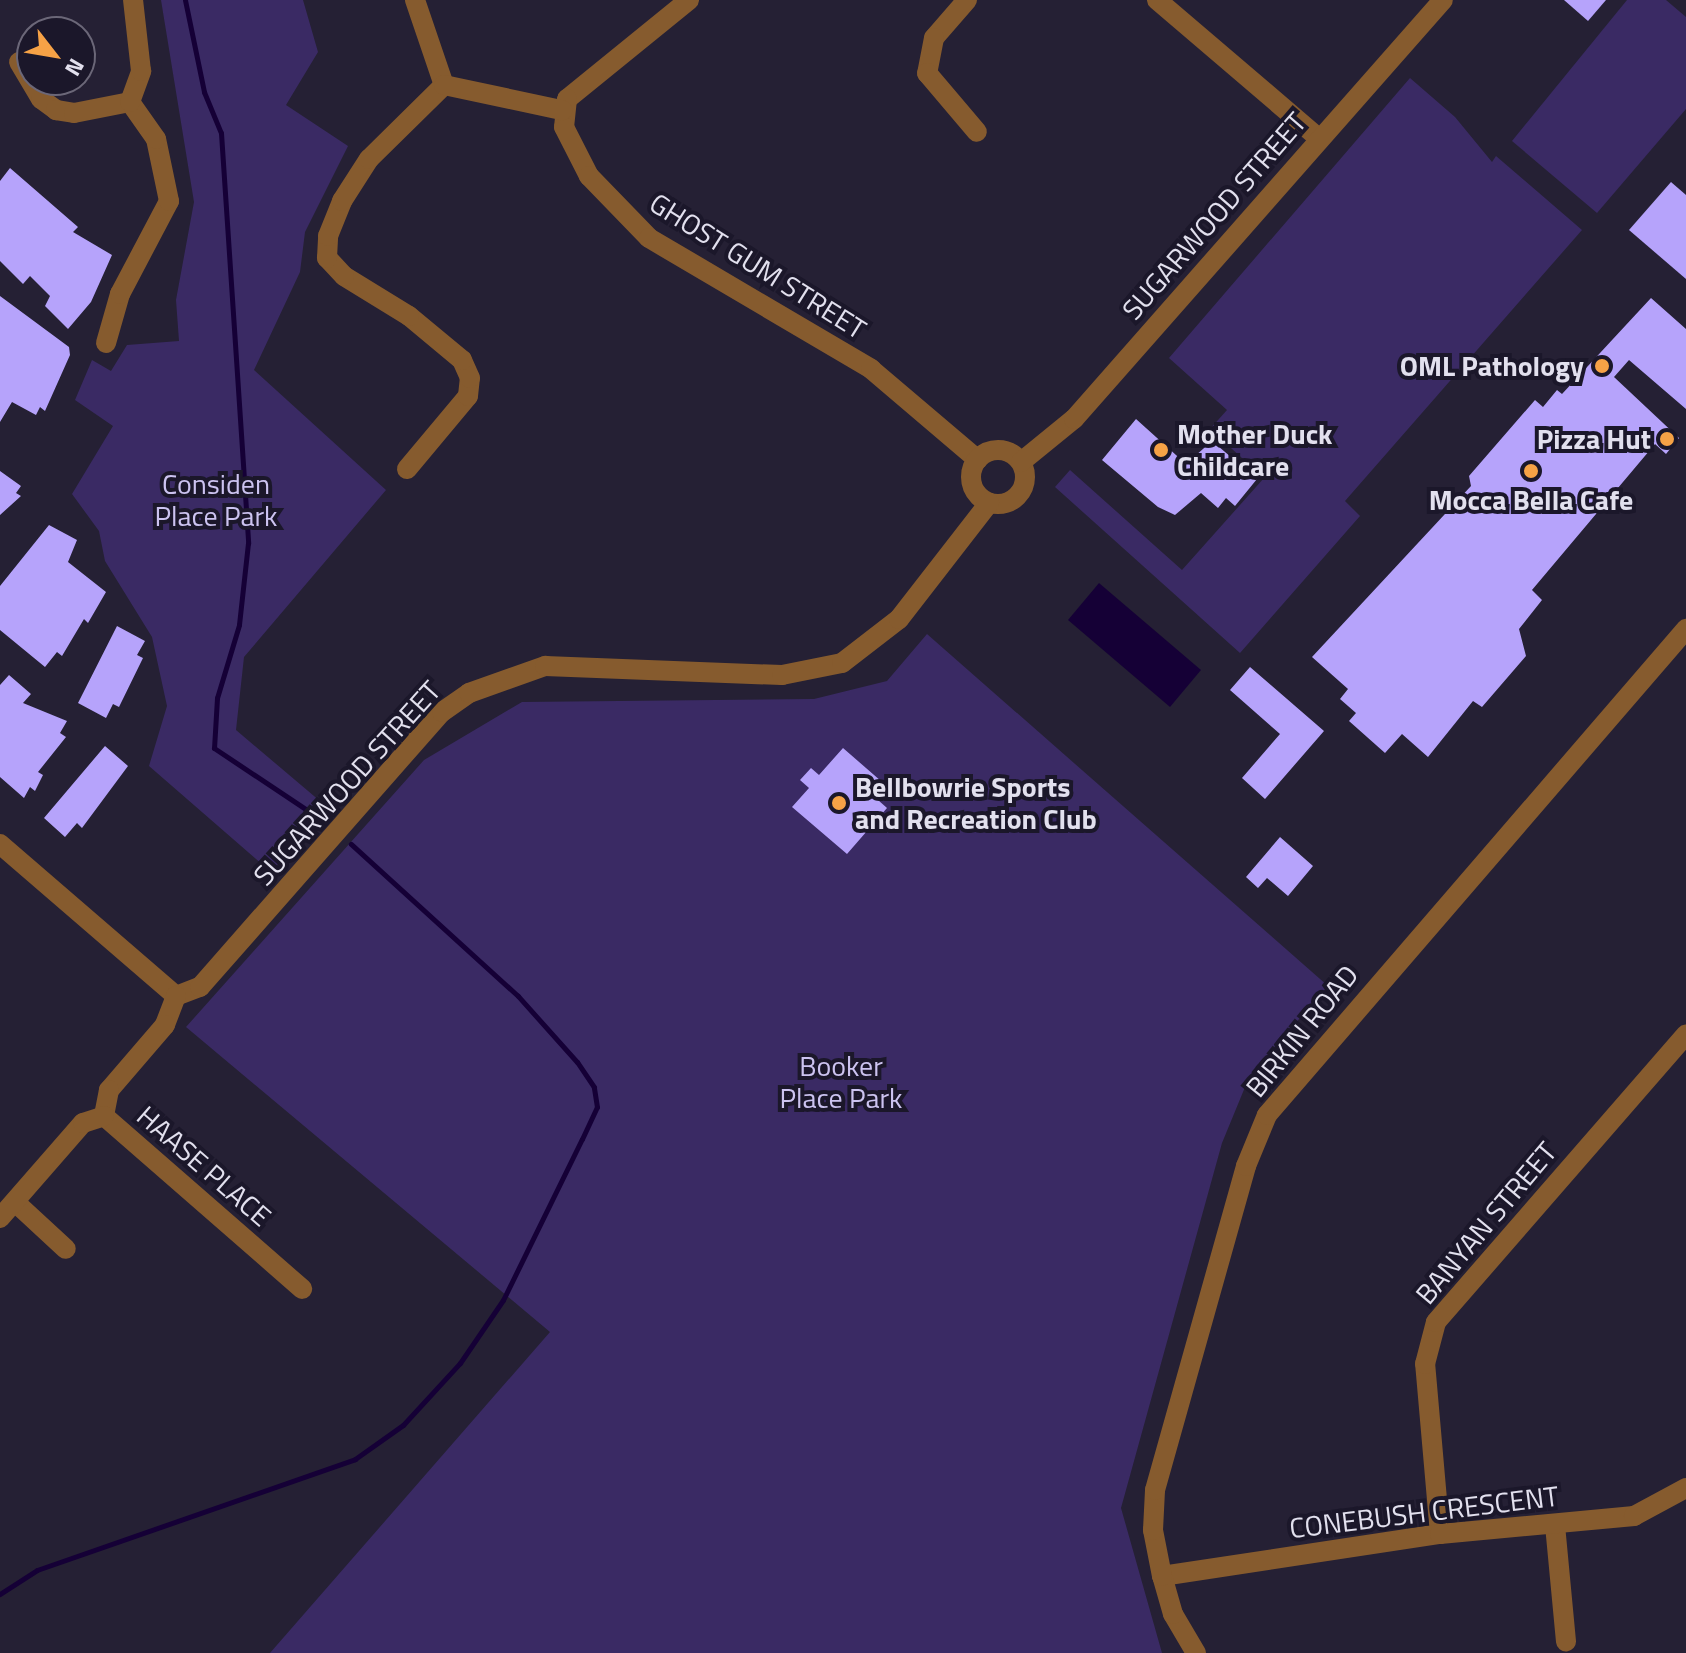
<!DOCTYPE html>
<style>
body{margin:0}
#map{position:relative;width:1686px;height:1653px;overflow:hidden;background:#252034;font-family:"Titillium Web",sans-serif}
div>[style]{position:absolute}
.green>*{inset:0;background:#3a2a64}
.water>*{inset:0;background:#150036}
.stream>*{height:5px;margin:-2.5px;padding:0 2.5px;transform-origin:2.5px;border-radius:2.5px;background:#150036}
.building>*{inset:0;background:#b6a3fb}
.minor>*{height:20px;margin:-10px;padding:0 10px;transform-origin:10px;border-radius:10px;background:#865b2e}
.minor>.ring{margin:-10px;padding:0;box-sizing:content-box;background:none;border:20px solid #865b2e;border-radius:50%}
.dots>*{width:22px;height:22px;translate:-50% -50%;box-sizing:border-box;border:4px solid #1b172a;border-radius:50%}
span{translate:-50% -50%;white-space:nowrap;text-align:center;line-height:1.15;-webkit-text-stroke:8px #1b172a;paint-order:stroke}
.street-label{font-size:28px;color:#e2e0ee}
.poi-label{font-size:28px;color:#e2e0ee;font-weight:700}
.right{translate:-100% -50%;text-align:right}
.left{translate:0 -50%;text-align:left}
.park-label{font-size:28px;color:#ccc3f0}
.north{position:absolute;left:16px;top:16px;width:80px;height:80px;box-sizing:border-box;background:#1b172a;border:2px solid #6b6778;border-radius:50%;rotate:121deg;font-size:22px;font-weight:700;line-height:32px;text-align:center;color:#e2e0ee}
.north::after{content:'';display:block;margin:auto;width:28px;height:36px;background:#f6a246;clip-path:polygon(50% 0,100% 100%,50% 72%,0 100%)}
</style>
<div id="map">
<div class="green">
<i style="clip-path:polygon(161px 0,303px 0,318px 52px,286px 105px,348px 146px,305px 232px,300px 272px,254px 370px,386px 490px,244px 657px,236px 730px,327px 807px,271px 872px,149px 766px,167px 706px,152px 637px,105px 561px,99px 531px,72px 494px,113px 426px,75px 400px,92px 360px,111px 371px,127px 345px,179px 341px,176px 300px,194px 202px)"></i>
<i style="clip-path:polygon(1627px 0,1666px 0,1686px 17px,1686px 109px,1597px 213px,1512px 141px)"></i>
<i style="clip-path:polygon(1410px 78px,1455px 117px,1492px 162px,1496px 156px,1582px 230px,1345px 501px,1360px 516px,1240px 653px,1055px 487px,1070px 470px,1182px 570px,1264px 478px,1210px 429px,1227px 410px,1169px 358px)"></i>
<i style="clip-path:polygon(927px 634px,1328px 986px,1250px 1075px,1222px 1143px,1121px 1508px,1162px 1653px,270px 1653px,550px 1332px,186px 1027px,424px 760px,522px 702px,814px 699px,887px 681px)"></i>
</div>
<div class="water">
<i style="clip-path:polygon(1099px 583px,1201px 670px,1170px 707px,1068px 620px)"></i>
</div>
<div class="stream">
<i style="left:185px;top:0;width:94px;rotate:78.3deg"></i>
<i style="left:204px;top:92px;width:44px;rotate:67.5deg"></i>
<i style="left:221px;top:133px;width:411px;rotate:86.2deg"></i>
<i style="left:248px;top:543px;width:82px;rotate:96.3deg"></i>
<i style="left:239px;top:625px;width:76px;rotate:106.8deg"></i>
<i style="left:217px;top:698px;width:50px;rotate:93.4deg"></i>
<i style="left:214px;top:748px;width:126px;rotate:33.7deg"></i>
<i style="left:0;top:1594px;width:44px;rotate:-33deg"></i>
<i style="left:37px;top:1570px;width:337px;rotate:-19.2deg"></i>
<i style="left:355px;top:1459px;width:59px;rotate:-35.3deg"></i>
<i style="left:403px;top:1425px;width:84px;rotate:-47.4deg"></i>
<i style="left:460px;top:1363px;width:76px;rotate:-55.7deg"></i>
<i style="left:503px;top:1300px;width:179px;rotate:-63.9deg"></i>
<i style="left:582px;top:1139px;width:35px;rotate:-65deg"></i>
<i style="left:597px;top:1107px;width:20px;rotate:-99deg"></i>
<i style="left:594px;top:1087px;width:30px;rotate:-124deg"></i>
<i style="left:577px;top:1062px;width:89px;rotate:-131.8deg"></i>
<i style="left:518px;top:996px;width:226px;rotate:-137.7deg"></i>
</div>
<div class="building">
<i style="clip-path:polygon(1564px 0,1606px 0,1588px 21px)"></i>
<i style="clip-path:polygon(10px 168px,78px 227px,73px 232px,112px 255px,91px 302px,68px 329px,45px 306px,50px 296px,30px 276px,23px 284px,0 261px,0 181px)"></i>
<i style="clip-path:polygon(1671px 182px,1686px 195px,1686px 279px,1629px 230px)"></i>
<i style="clip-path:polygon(0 296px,69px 347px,70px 355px,45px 411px,40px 407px,36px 415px,12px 402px,0 422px)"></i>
<i style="clip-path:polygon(1651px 298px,1686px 329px,1686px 409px,1629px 360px,1614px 377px,1679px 438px,1666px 454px,1655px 444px,1532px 590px,1542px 600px,1519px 629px,1526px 656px,1482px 707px,1473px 701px,1428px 757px,1402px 734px,1385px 753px,1349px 721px,1356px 713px,1340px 699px,1348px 689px,1312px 657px,1471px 486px,1469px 476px,1535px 400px,1543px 407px,1557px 390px,1562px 394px)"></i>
<i style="clip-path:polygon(1136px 419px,1186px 464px,1212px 441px,1257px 479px,1235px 506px,1226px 498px,1218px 508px,1201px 493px,1175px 515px,1158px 507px,1102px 460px)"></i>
<i style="clip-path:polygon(0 471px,21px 486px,16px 493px,21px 496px,0 515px)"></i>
<i style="clip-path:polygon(49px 525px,77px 540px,68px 562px,106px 592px,88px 623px,84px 619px,62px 656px,57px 652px,45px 667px,0 630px,0 586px)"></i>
<i style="clip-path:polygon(117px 626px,145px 641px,137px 655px,143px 658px,119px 707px,113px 704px,106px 718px,78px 703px)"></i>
<i style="clip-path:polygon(1250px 667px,1324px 731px,1265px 799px,1242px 778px,1280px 734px,1230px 690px)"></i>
<i style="clip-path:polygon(9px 675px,31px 694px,23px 703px,67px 721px,60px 733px,66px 737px,38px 772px,43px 775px,35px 791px,30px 787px,24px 798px,0 777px,0 685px)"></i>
<i style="clip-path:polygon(105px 746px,128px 766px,82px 828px,77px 823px,65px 837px,44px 818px)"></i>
<i style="clip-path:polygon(843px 748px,889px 788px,878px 800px,887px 808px,847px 854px,792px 807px,809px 788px,800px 780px,811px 768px,819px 775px)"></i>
<i style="clip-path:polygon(1280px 837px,1313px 866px,1288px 896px,1267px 878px,1258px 888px,1246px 877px)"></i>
</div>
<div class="minor">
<i style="left:415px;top:0;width:90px;rotate:71.2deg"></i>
<i style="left:689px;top:0;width:157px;rotate:140.9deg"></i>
<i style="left:567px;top:99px;width:28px;rotate:96deg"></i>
<i style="left:564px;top:127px;width:55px;rotate:63deg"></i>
<i style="left:589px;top:176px;width:86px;rotate:45.9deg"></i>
<i style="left:649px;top:238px;width:258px;rotate:30.5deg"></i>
<i style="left:871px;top:369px;width:140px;rotate:40.4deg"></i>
<i style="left:967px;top:0;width:50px;rotate:131deg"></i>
<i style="left:934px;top:38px;width:36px;rotate:101deg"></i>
<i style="left:927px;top:73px;width:77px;rotate:49.7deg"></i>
<i style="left:1157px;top:0;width:214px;rotate:40.5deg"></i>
<i style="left:19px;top:62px;width:43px;rotate:59.3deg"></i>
<i style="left:41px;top:99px;width:19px;rotate:36deg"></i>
<i style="left:56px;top:110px;width:18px;rotate:9deg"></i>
<i style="left:74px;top:113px;width:57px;rotate:-11.1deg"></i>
<i style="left:106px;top:343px;width:51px;rotate:-74.1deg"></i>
<i style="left:120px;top:294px;width:105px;rotate:-62.2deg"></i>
<i style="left:169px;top:201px;width:63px;rotate:-101.8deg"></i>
<i style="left:156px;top:139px;width:45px;rotate:-125.1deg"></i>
<i style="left:130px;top:102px;width:33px;rotate:-70deg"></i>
<i style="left:141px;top:71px;width:71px;rotate:-96.4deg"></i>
<i class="ring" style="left:971px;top:450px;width:34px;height:34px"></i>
<i style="left:1021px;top:462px;width:68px;rotate:-39.1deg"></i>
<i style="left:1074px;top:419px;width:558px;rotate:-48.63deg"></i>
<i style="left:407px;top:469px;width:95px;rotate:-50.1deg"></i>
<i style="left:468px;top:396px;width:18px;rotate:-84deg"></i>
<i style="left:470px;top:378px;width:20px;rotate:-114deg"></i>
<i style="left:462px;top:360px;width:69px;rotate:-140.3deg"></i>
<i style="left:409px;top:316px;width:76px;rotate:-148.4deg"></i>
<i style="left:344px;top:276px;width:25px;rotate:-133deg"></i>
<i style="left:327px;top:258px;width:22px;rotate:-87deg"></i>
<i style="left:328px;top:236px;width:38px;rotate:-68deg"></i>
<i style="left:342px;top:201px;width:50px;rotate:-57.3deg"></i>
<i style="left:369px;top:159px;width:105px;rotate:-44.6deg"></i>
<i style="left:444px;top:85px;width:121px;rotate:12deg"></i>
<i style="left:0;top:844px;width:233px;rotate:40.8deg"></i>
<i style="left:176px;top:996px;width:26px;rotate:-21deg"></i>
<i style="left:200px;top:987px;width:366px;rotate:-48.7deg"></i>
<i style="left:442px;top:712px;width:33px;rotate:-35deg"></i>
<i style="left:469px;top:693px;width:81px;rotate:-19.6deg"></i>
<i style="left:545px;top:666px;width:237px;rotate:2.2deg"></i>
<i style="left:782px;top:675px;width:61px;rotate:-11.3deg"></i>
<i style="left:842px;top:663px;width:72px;rotate:-37.7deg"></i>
<i style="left:899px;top:619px;width:147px;rotate:-52.2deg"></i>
<i style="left:176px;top:996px;width:31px;rotate:111deg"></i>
<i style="left:165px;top:1025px;width:86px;rotate:130.7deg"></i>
<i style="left:109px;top:1090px;width:26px;rotate:101deg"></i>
<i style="left:104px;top:1116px;width:263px;rotate:41.1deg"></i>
<i style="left:15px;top:1202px;width:69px;rotate:42.7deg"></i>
<i style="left:0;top:1218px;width:126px;rotate:-48.9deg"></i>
<i style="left:83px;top:1123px;width:22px;rotate:-18deg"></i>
<i style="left:1555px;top:1525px;width:117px;rotate:84.6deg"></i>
<i style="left:1440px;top:1534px;width:171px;rotate:-95deg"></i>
<i style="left:1425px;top:1364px;width:43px;rotate:-75.3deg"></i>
<i style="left:1436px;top:1322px;width:381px;rotate:-49deg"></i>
<i style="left:1162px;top:1576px;width:281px;rotate:-8.6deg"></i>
<i style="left:1440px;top:1534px;width:195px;rotate:-5.3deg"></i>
<i style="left:1634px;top:1516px;width:59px;rotate:-28.3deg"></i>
<i style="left:1196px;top:1653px;width:45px;rotate:-120.5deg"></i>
<i style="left:1173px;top:1614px;width:40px;rotate:-106deg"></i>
<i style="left:1162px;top:1576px;width:47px;rotate:-101.1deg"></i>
<i style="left:1153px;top:1530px;width:40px;rotate:-87.1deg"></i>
<i style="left:1155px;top:1490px;width:337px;rotate:-74.3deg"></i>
<i style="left:1246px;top:1166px;width:55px;rotate:-67.6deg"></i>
<i style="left:1267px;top:1115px;width:642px;rotate:-49.23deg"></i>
</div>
<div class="dots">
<i style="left:1602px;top:366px;background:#f6a246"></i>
<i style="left:1667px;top:439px;background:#f6a246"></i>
<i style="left:1161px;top:450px;background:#f6a246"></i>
<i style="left:1531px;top:471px;background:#f6a246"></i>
<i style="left:839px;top:803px;background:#f6a246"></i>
</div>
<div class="street-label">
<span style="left:1214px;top:216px;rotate:-49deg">SUGARWOOD STREET</span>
<span style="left:758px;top:266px;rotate:32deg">GHOST GUM STREET</span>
<span style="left:347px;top:783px;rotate:-48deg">SUGARWOOD STREET</span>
<span style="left:1302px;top:1031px;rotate:-51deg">BIRKIN ROAD</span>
<span style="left:204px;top:1166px;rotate:41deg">HAASE PLACE</span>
<span style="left:1486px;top:1223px;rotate:-50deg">BANYAN STREET</span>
<span style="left:1424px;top:1512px;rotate:-7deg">CONEBUSH CRESCENT</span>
</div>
<div class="poi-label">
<span class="right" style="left:1584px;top:366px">OML Pathology</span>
<span class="left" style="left:1177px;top:450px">Mother Duck<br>Childcare</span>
<span class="right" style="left:1651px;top:439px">Pizza Hut</span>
<span style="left:1531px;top:500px">Mocca Bella Cafe</span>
<span class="left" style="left:855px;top:803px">Bellbowrie Sports<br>and Recreation Club</span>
</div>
<div class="park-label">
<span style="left:216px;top:500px">Considen<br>Place Park</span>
<span style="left:841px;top:1082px">Booker<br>Place Park</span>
</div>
<div class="north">N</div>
</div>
